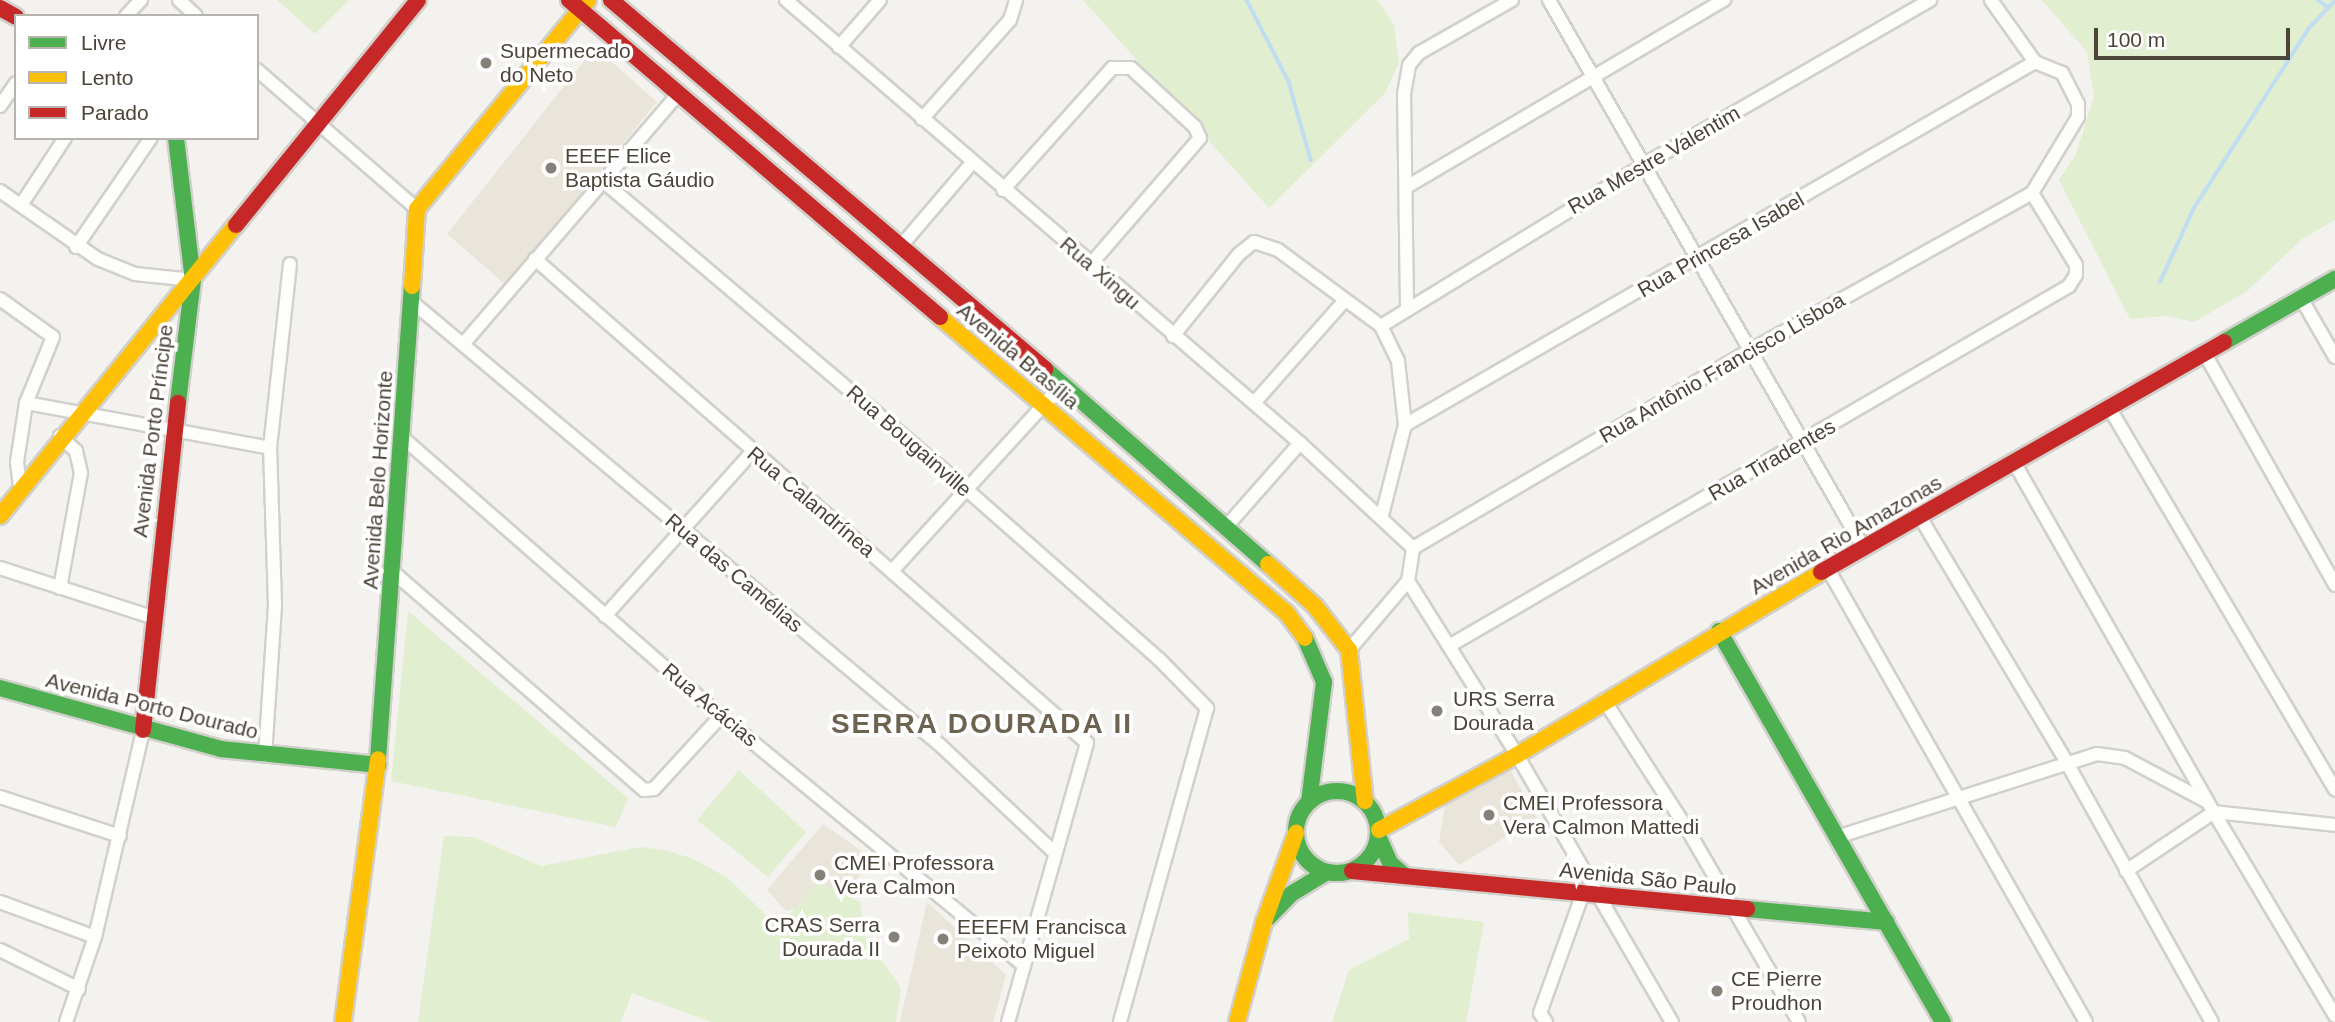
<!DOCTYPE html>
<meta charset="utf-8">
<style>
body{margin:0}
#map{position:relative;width:2335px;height:1022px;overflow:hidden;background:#f4f2ee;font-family:Helvetica,sans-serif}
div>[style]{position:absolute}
.education>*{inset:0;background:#eae5da}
.green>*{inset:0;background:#e1eecf}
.stream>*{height:3.5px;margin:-1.75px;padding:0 1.75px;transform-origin:1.75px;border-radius:1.75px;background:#c0ddf1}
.roads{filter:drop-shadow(2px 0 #d2d0cb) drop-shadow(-2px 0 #d2d0cb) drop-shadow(0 2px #d2d0cb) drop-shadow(0 -2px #d2d0cb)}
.street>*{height:12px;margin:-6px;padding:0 6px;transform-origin:6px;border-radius:6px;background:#fdfdfc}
.fast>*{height:16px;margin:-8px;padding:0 8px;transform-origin:8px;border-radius:8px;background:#4caf50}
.fast>.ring{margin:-8px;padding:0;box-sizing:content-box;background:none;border:16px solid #4caf50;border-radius:50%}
.slow>*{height:16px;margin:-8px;padding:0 8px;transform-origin:8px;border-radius:8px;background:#ffc107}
.jam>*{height:16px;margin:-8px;padding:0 8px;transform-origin:8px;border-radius:8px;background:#c62828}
.dots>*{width:19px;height:19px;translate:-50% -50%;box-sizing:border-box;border:4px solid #fff;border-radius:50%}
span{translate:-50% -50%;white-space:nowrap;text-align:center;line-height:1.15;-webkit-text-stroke:7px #fff;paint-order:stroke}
.poi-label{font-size:21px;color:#4b4439}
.left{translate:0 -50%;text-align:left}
.right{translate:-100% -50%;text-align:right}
.street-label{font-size:21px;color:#4b4439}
.district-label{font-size:28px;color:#6e6250;font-weight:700;letter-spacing:2px}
.legend{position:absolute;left:14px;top:14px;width:245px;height:126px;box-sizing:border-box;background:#fff;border:2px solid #b7b4b0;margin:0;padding:9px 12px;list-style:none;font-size:21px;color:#4b4439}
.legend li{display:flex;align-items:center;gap:14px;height:35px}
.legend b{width:35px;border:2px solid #b7b4b0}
.scale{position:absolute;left:2094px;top:28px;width:196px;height:32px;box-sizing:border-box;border:4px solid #4b4439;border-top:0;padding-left:9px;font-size:21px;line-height:24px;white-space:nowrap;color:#4b4439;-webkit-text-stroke:5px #fff;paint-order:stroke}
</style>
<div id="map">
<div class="education">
<i style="clip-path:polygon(595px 47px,657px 102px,506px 285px,447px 234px)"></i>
<i style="clip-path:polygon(1508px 766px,1537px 818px,1459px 865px,1439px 842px,1445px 804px)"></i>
<i style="clip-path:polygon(823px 824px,873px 859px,846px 893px,786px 911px,767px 890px)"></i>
<i style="clip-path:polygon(927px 902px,1006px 975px,993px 1022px,900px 1022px)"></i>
</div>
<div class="green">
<i style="clip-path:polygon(277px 0,349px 0,315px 34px)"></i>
<i style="clip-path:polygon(1083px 0,1377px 0,1394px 25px,1399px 63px,1385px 93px,1269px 208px)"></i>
<i style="clip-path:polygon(2042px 0,2335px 0,2335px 220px,2302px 239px,2246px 292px,2194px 322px,2167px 316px,2130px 319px,2059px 180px,2076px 154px,2094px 96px,2087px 52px)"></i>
<i style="clip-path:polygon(408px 611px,628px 798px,616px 827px,391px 781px)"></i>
<i style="clip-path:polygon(739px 770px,806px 832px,768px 877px,697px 820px)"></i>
<i style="clip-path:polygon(444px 836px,474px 837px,541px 866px,640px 847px,664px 850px,691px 858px,728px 878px,778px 927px,819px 882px,860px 902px,866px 937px,901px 988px,896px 1022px,711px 1022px,632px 993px,621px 1022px,418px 1022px)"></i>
<i style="clip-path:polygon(1408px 912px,1484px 922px,1466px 1022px,1332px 1022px,1349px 970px,1409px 939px)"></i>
</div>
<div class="stream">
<i style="left:1247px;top:0;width:92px;rotate:62.9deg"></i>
<i style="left:1289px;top:82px;width:81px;rotate:74.2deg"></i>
<i style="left:2318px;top:0;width:12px;rotate:35deg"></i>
<i style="left:2160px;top:282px;width:81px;rotate:-65.3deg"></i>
<i style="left:2194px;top:208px;width:214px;rotate:-57.4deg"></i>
<i style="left:2309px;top:28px;width:37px;rotate:-46deg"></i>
</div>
<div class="roads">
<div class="street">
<i style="left:179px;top:0;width:23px;rotate:43deg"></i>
<i style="left:786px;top:0;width:679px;rotate:40.76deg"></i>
<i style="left:1300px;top:443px;width:154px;rotate:42.9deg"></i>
<i style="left:1549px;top:0;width:631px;rotate:60.14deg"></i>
<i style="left:126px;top:16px;width:22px;rotate:-47deg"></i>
<i style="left:839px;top:47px;width:62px;rotate:-48.9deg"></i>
<i style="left:257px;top:70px;width:212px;rotate:41deg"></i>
<i style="left:0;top:106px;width:28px;rotate:-55deg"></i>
<i style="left:922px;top:119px;width:132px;rotate:-48.4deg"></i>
<i style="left:1010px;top:20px;width:21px;rotate:-73deg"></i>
<i style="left:604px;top:182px;width:475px;rotate:40.3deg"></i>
<i style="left:966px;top:489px;width:257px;rotate:41.4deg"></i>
<i style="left:1159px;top:659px;width:69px;rotate:45.6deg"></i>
<i style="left:1207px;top:708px;width:326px;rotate:105.5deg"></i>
<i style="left:1408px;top:186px;width:367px;rotate:-30.5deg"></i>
<i style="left:1003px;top:190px;width:164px;rotate:-48.2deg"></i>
<i style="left:1112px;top:68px;width:19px"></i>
<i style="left:1131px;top:68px;width:87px;rotate:42.7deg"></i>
<i style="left:1195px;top:127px;width:12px;rotate:66deg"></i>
<i style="left:1200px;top:138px;width:168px;rotate:130.9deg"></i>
<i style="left:0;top:191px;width:119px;rotate:34.8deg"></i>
<i style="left:98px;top:259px;width:40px;rotate:22deg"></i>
<i style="left:135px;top:274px;width:58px;rotate:5.9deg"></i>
<i style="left:21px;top:205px;width:80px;rotate:-56.7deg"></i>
<i style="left:901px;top:246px;width:109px;rotate:-49.5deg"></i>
<i style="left:76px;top:247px;width:132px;rotate:-55.5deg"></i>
<i style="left:535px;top:259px;width:734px;rotate:41.24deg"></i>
<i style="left:1087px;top:743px;width:290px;rotate:105.8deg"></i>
<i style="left:2301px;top:298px;width:68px;rotate:60deg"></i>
<i style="left:0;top:299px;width:65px;rotate:35.6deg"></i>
<i style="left:53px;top:337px;width:71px;rotate:112.2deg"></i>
<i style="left:26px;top:403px;width:60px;rotate:98.7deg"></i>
<i style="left:17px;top:462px;width:26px;rotate:83deg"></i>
<i style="left:411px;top:301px;width:691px;rotate:40.01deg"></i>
<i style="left:940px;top:745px;width:155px;rotate:43.2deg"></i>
<i style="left:1407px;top:307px;width:213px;rotate:-90.8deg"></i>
<i style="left:1404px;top:94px;width:29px;rotate:-80deg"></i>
<i style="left:1409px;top:65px;width:16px;rotate:-50deg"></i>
<i style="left:1419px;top:53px;width:107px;rotate:-29.7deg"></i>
<i style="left:1381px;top:326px;width:310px;rotate:-31.5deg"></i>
<i style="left:1645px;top:164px;width:329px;rotate:-29.9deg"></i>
<i style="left:1173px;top:336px;width:105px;rotate:-51.2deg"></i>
<i style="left:1239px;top:254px;width:19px;rotate:-39deg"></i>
<i style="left:1254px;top:242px;width:25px;rotate:18deg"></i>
<i style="left:1278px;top:250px;width:128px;rotate:36.4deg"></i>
<i style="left:1381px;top:326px;width:39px;rotate:64deg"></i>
<i style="left:1398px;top:361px;width:64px;rotate:83.8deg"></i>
<i style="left:1405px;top:425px;width:93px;rotate:104.3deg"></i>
<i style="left:464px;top:343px;width:327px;rotate:-49.3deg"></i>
<i style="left:2205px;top:354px;width:265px;rotate:60.6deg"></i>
<i style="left:26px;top:403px;width:248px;rotate:10.4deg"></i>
<i style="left:1254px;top:403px;width:137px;rotate:-48.5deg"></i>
<i style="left:2110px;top:409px;width:442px;rotate:59.4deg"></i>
<i style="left:1405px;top:425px;width:727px;rotate:-29.95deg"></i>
<i style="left:403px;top:438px;width:422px;rotate:41.2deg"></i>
<i style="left:721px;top:716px;width:391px;rotate:39.5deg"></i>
<i style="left:2015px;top:464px;width:388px;rotate:60.3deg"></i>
<i style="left:2207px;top:801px;width:250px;rotate:59.2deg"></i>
<i style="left:1920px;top:517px;width:287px;rotate:59.1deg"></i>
<i style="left:2067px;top:763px;width:297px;rotate:60.8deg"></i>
<i style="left:1226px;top:527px;width:112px;rotate:-48.6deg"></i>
<i style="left:1413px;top:548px;width:392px;rotate:-30.4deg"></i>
<i style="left:1751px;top:350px;width:322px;rotate:-29.2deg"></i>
<i style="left:0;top:568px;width:160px;rotate:17.9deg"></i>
<i style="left:1828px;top:569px;width:521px;rotate:60.34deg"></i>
<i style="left:392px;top:571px;width:334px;rotate:41deg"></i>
<i style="left:644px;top:790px;width:10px;rotate:-6deg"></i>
<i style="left:654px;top:789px;width:99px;rotate:-47.5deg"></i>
<i style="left:892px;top:571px;width:236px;rotate:-47.6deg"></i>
<i style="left:1051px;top:397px;width:20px;rotate:-11deg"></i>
<i style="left:1408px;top:581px;width:205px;rotate:57.9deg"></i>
<i style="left:1517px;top:755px;width:309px;rotate:59.9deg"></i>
<i style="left:60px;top:588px;width:117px;rotate:-79.7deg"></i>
<i style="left:81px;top:473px;width:23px;rotate:-103deg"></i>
<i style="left:76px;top:451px;width:22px;rotate:-137deg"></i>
<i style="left:605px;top:616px;width:220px;rotate:-48.1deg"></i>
<i style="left:1449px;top:646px;width:717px;rotate:-30.14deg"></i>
<i style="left:2069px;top:286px;width:13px;rotate:-58deg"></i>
<i style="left:2076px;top:275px;width:10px;rotate:-90deg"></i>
<i style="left:2076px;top:265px;width:84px;rotate:-121.4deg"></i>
<i style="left:2032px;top:193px;width:89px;rotate:-58.8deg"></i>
<i style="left:2078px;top:117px;width:13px;rotate:-90deg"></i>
<i style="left:2078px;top:104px;width:35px;rotate:-117deg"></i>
<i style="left:2062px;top:73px;width:29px;rotate:-158deg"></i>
<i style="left:2035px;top:62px;width:76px;rotate:-125.4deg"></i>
<i style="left:1349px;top:650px;width:91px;rotate:-49.5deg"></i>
<i style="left:1408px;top:581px;width:33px;rotate:-81deg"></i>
<i style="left:1604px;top:700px;width:151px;rotate:57.2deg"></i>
<i style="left:1686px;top:827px;width:225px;rotate:59.9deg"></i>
<i style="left:265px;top:756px;width:151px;rotate:-86.2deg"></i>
<i style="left:275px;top:605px;width:157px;rotate:-91.8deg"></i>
<i style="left:270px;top:448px;width:185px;rotate:-83.8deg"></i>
<i style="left:0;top:797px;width:126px;rotate:18deg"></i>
<i style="left:1837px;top:837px;width:273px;rotate:-17.7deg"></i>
<i style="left:2097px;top:754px;width:28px;rotate:8deg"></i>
<i style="left:2125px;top:758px;width:92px;rotate:28deg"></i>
<i style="left:2126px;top:871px;width:106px;rotate:-33.8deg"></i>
<i style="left:2214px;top:812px;width:122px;rotate:6.1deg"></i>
<i style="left:0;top:902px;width:101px;rotate:20.2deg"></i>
<i style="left:0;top:950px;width:88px;rotate:26.3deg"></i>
<i style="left:66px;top:1022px;width:90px;rotate:-71.2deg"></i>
<i style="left:95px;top:937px;width:212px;rotate:-76.9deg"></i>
<i style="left:1546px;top:1022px;width:11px;rotate:-124deg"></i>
<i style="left:1540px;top:1013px;width:127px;rotate:-70.3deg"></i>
</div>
<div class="fast">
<i style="left:176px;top:138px;width:143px;rotate:83.2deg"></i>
<i style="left:193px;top:280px;width:124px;rotate:97deg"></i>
<i style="left:2224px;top:342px;width:128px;rotate:-29.6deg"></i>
<i style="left:1045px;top:369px;width:296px;rotate:41.2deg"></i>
<i style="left:1719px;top:631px;width:451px;rotate:60.2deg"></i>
<i style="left:1305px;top:638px;width:48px;rotate:66.6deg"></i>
<i style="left:1324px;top:682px;width:121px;rotate:97.1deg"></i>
<i style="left:0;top:688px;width:229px;rotate:15.4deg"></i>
<i style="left:221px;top:749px;width:158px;rotate:5.8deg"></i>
<i style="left:378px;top:759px;width:474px;rotate:-85.9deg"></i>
<i class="ring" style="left:1296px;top:791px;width:66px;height:66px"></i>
<i style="left:1379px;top:838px;width:27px;rotate:66deg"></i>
<i style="left:1390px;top:863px;width:20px;rotate:41deg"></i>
<i style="left:1747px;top:909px;width:140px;rotate:5.3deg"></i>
<i style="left:1268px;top:918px;width:33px;rotate:-46deg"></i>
<i style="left:1291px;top:894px;width:42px;rotate:-31.4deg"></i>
</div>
<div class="slow">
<i style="left:412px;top:286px;width:77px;rotate:-86.3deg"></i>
<i style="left:417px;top:209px;width:270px;rotate:-50.7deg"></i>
<i style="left:940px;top:317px;width:455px;rotate:40.5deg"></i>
<i style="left:1286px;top:612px;width:32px;rotate:54deg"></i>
<i style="left:0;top:516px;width:375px;rotate:-51deg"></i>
<i style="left:1268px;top:564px;width:63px;rotate:41.8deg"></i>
<i style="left:1315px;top:606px;width:56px;rotate:52.3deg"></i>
<i style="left:1349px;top:650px;width:152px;rotate:84deg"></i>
<i style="left:1379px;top:830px;width:157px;rotate:-28.5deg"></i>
<i style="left:1517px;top:755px;width:355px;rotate:-31deg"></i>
<i style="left:343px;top:1022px;width:265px;rotate:-82.4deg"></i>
<i style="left:1237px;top:1022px;width:104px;rotate:-74.9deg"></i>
<i style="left:1264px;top:922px;width:95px;rotate:-70.2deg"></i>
</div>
<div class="jam">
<i style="left:569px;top:0;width:488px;rotate:40.5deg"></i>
<i style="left:611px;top:0;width:570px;rotate:40.37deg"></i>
<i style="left:0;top:8px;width:18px;rotate:29deg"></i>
<i style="left:236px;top:225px;width:289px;rotate:-51deg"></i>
<i style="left:1821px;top:572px;width:464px;rotate:-29.7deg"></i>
<i style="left:143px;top:730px;width:329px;rotate:-83.9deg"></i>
<i style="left:1352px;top:871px;width:397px;rotate:5.5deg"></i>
</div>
</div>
<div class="dots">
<i style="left:486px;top:63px;background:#868178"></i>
<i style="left:551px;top:168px;background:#868178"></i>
<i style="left:1437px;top:711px;background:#868178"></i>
<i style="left:1489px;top:815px;background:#868178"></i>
<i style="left:820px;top:875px;background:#868178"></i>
<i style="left:894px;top:937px;background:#868178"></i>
<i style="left:943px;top:939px;background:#868178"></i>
<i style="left:1717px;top:991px;background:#868178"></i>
</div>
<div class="poi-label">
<span class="left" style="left:500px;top:63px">Supermecado<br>do Neto</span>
<span class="left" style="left:565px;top:168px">EEEF Elice<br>Baptista Gáudio</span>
<span class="left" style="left:1453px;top:711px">URS Serra<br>Dourada</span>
<span class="left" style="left:1503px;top:815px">CMEI Professora<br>Vera Calmon Mattedi</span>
<span class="left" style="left:834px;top:875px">CMEI Professora<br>Vera Calmon</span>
<span class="right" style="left:880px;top:937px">CRAS Serra<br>Dourada II</span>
<span class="left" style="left:957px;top:939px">EEEFM Francisca<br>Peixoto Miguel</span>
<span class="left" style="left:1731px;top:991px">CE Pierre<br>Proudhon</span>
</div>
<div class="street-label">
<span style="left:1654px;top:160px;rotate:-30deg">Rua Mestre Valentim</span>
<span style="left:1721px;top:245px;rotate:-30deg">Rua Princesa Isabel</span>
<span style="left:1100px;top:273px;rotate:41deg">Rua Xingu</span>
<span style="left:1018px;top:356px;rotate:40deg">Avenida Brasília</span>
<span style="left:1722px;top:368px;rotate:-30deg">Rua Antônio Francisco Lisboa</span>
<span style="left:153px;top:431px;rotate:-83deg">Avenida Porto Príncipe</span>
<span style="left:909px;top:441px;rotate:41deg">Rua Bougainville</span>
<span style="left:1772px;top:460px;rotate:-30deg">Rua Tiradentes</span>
<span style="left:378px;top:480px;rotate:-86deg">Avenida Belo Horizonte</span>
<span style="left:811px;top:502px;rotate:40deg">Rua Calandrínea</span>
<span style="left:1846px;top:535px;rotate:-30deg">Avenida Rio Amazonas</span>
<span style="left:734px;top:573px;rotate:40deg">Rua das Camélias</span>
<span style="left:710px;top:705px;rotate:40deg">Rua Acácias</span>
<span style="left:152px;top:706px;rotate:14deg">Avenida Porto Dourado</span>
<span style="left:1648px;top:879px;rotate:6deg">Avenida São Paulo</span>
</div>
<div class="district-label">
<span style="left:982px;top:724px">SERRA DOURADA II</span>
</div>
<ul class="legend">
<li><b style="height:9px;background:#4caf50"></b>Livre</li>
<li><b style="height:9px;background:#ffc107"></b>Lento</li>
<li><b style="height:9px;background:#c62828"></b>Parado</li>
</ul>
<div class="scale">100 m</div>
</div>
